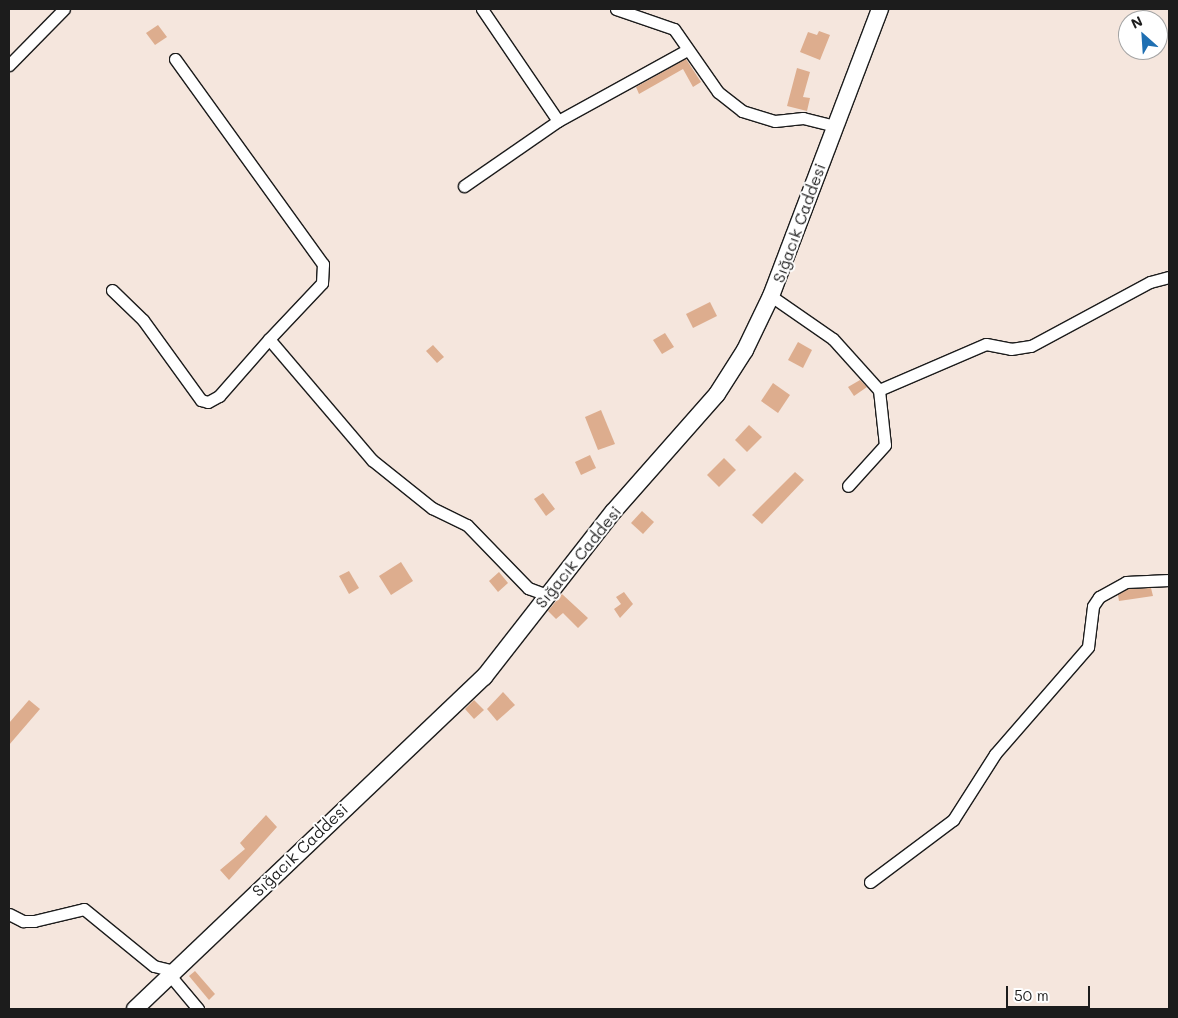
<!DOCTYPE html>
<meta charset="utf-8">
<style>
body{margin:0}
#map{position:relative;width:1178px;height:1018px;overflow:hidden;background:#f5e6dd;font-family:Mali,sans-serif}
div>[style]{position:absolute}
.building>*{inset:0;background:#ddad8e}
.roads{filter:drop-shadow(1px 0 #1c1c1c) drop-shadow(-1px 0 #1c1c1c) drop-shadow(0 1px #1c1c1c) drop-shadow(0 -1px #1c1c1c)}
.minor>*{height:11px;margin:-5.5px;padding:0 5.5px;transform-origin:5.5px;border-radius:5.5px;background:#fff}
.secondary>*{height:16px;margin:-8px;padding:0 8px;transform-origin:8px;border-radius:8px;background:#fff}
span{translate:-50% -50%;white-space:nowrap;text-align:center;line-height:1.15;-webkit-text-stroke:4px #fff;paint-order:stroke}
.street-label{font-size:16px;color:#1c1c1c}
.frame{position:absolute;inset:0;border:10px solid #1c1c1c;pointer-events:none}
.north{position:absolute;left:1118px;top:10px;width:50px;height:50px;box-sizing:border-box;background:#fff;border:1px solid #a4a4a4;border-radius:50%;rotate:334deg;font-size:14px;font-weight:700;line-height:20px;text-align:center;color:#1c1c1c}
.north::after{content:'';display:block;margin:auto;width:18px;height:22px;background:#1f6fb2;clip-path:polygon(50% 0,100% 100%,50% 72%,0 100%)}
.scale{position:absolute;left:1006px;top:986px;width:84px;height:22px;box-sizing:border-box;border:2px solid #1c1c1c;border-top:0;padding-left:6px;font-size:15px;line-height:18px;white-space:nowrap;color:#1c1c1c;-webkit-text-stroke:4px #fff;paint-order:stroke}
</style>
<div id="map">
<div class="building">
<i style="clip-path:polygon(158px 25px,167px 37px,155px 45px,146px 33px)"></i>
<i style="clip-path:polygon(819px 31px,830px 35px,820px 60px,800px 52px,808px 32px,817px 35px)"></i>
<i style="clip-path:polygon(686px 59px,701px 82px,693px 87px,683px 69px,639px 94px,636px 87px)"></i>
<i style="clip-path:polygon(797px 68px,810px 72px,803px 97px,810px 98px,807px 111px,787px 106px)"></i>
<i style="clip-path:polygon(710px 302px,717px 316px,693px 328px,686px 314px)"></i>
<i style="clip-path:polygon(665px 333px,674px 347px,662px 354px,653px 340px)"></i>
<i style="clip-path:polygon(798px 342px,812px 350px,803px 368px,788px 360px)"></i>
<i style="clip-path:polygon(433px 345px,444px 357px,437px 363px,426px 351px)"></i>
<i style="clip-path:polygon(860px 380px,867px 387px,854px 396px,848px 387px)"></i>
<i style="clip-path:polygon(773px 383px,790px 395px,778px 413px,761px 401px)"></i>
<i style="clip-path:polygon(601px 410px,615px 444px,598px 450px,585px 417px)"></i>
<i style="clip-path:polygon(749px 425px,762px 437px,747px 452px,735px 440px)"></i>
<i style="clip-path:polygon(590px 455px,596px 468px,581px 475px,575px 462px)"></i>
<i style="clip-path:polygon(724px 458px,736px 470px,719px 487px,707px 475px)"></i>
<i style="clip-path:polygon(795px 472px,804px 480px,762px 524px,752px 515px)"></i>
<i style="clip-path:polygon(543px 493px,555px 509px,546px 516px,534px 499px)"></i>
<i style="clip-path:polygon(642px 511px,654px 522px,643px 534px,631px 523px)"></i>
<i style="clip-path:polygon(401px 562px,413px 581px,391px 595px,379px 576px)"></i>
<i style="clip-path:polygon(349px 571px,359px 588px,349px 594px,339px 576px)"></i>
<i style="clip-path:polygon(499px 572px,508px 583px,498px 592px,489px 581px)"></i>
<i style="clip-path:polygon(1151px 588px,1153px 596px,1119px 601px,1118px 595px,1128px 589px)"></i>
<i style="clip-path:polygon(624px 592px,633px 604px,620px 618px,614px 609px,621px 604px,616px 597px)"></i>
<i style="clip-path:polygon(562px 594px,588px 618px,578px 628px,563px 613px,556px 619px,548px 611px)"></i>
<i style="clip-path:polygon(503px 692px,515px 705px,497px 721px,487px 709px)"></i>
<i style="clip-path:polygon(29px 700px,40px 709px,9px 745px,9px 723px)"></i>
<i style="clip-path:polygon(474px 700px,484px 710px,474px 719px,465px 709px)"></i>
<i style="clip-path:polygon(266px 815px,277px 827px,229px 880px,220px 870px,245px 849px,240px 843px)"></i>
<i style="clip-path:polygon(195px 971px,215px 994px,209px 1000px,189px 976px)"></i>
</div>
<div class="roads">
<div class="minor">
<i style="left:482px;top:9px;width:135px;rotate:55.8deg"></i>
<i style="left:558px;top:121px;width:147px;rotate:-28.8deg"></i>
<i style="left:616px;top:9px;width:61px;rotate:19deg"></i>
<i style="left:674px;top:29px;width:77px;rotate:55.1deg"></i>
<i style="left:718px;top:92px;width:31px;rotate:38deg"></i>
<i style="left:742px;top:111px;width:34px;rotate:17deg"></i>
<i style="left:775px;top:121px;width:28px;rotate:-6deg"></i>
<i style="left:803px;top:118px;width:32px;rotate:14deg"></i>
<i style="left:175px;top:59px;width:253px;rotate:54.2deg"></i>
<i style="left:323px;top:264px;width:19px;rotate:93deg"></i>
<i style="left:322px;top:283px;width:77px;rotate:133.4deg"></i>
<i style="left:269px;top:339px;width:159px;rotate:49.6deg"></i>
<i style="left:372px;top:460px;width:77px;rotate:38.7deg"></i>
<i style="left:432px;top:508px;width:39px;rotate:26deg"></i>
<i style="left:467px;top:525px;width:88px;rotate:45.9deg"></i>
<i style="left:528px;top:588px;width:20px;rotate:20deg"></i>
<i style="left:9px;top:65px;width:78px;rotate:-45.5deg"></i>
<i style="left:464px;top:186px;width:114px;rotate:-34.7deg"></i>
<i style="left:112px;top:290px;width:43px;rotate:44.1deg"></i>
<i style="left:143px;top:320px;width:99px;rotate:54.1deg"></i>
<i style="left:201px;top:400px;width:7px;rotate:16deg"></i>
<i style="left:208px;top:402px;width:13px;rotate:-29deg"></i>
<i style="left:219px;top:396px;width:76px;rotate:-48.7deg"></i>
<i style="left:771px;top:296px;width:75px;rotate:34.7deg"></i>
<i style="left:833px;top:339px;width:69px;rotate:48deg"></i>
<i style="left:879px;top:390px;width:55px;rotate:83.8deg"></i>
<i style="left:885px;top:445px;width:55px;rotate:132.1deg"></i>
<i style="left:879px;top:390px;width:116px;rotate:-23.3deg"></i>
<i style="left:986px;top:344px;width:25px;rotate:11deg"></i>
<i style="left:1011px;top:349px;width:20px;rotate:-9deg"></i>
<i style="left:1031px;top:346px;width:135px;rotate:-28.3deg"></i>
<i style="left:1150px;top:282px;width:20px;rotate:-15deg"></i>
<i style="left:870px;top:882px;width:104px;rotate:-36.8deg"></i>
<i style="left:953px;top:820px;width:78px;rotate:-57.5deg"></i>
<i style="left:995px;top:754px;width:142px;rotate:-49deg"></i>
<i style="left:1088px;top:647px;width:41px;rotate:-83deg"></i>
<i style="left:1093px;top:606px;width:11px;rotate:-56deg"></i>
<i style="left:1099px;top:597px;width:31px;rotate:-29deg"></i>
<i style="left:1126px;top:582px;width:43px;rotate:-2.7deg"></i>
<i style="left:9px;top:914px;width:16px;rotate:27deg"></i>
<i style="left:23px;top:921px;width:11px"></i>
<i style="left:34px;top:921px;width:51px;rotate:-13.5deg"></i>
<i style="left:84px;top:909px;width:90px;rotate:39.2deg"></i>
<i style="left:154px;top:966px;width:21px;rotate:14deg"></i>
<i style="left:174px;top:971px;width:8px;rotate:97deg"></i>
<i style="left:173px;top:979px;width:39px;rotate:50deg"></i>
</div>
<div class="secondary">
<i style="left:135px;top:1009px;width:482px;rotate:-43.6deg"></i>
<i style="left:484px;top:677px;width:209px;rotate:-52deg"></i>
<i style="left:613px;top:512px;width:157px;rotate:-48.6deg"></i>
<i style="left:717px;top:394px;width:52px;rotate:-57.5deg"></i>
<i style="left:745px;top:350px;width:60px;rotate:-64.3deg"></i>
<i style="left:771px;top:296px;width:307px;rotate:-69.2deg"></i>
</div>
</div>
<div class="street-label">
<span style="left:799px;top:223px;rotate:-70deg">Sığacık Caddesi</span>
<span style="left:578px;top:557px;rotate:-51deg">Sığacık Caddesi</span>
<span style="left:300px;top:850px;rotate:-44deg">Sığacık Caddesi</span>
</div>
<div class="frame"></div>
<div class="north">N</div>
<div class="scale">50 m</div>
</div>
